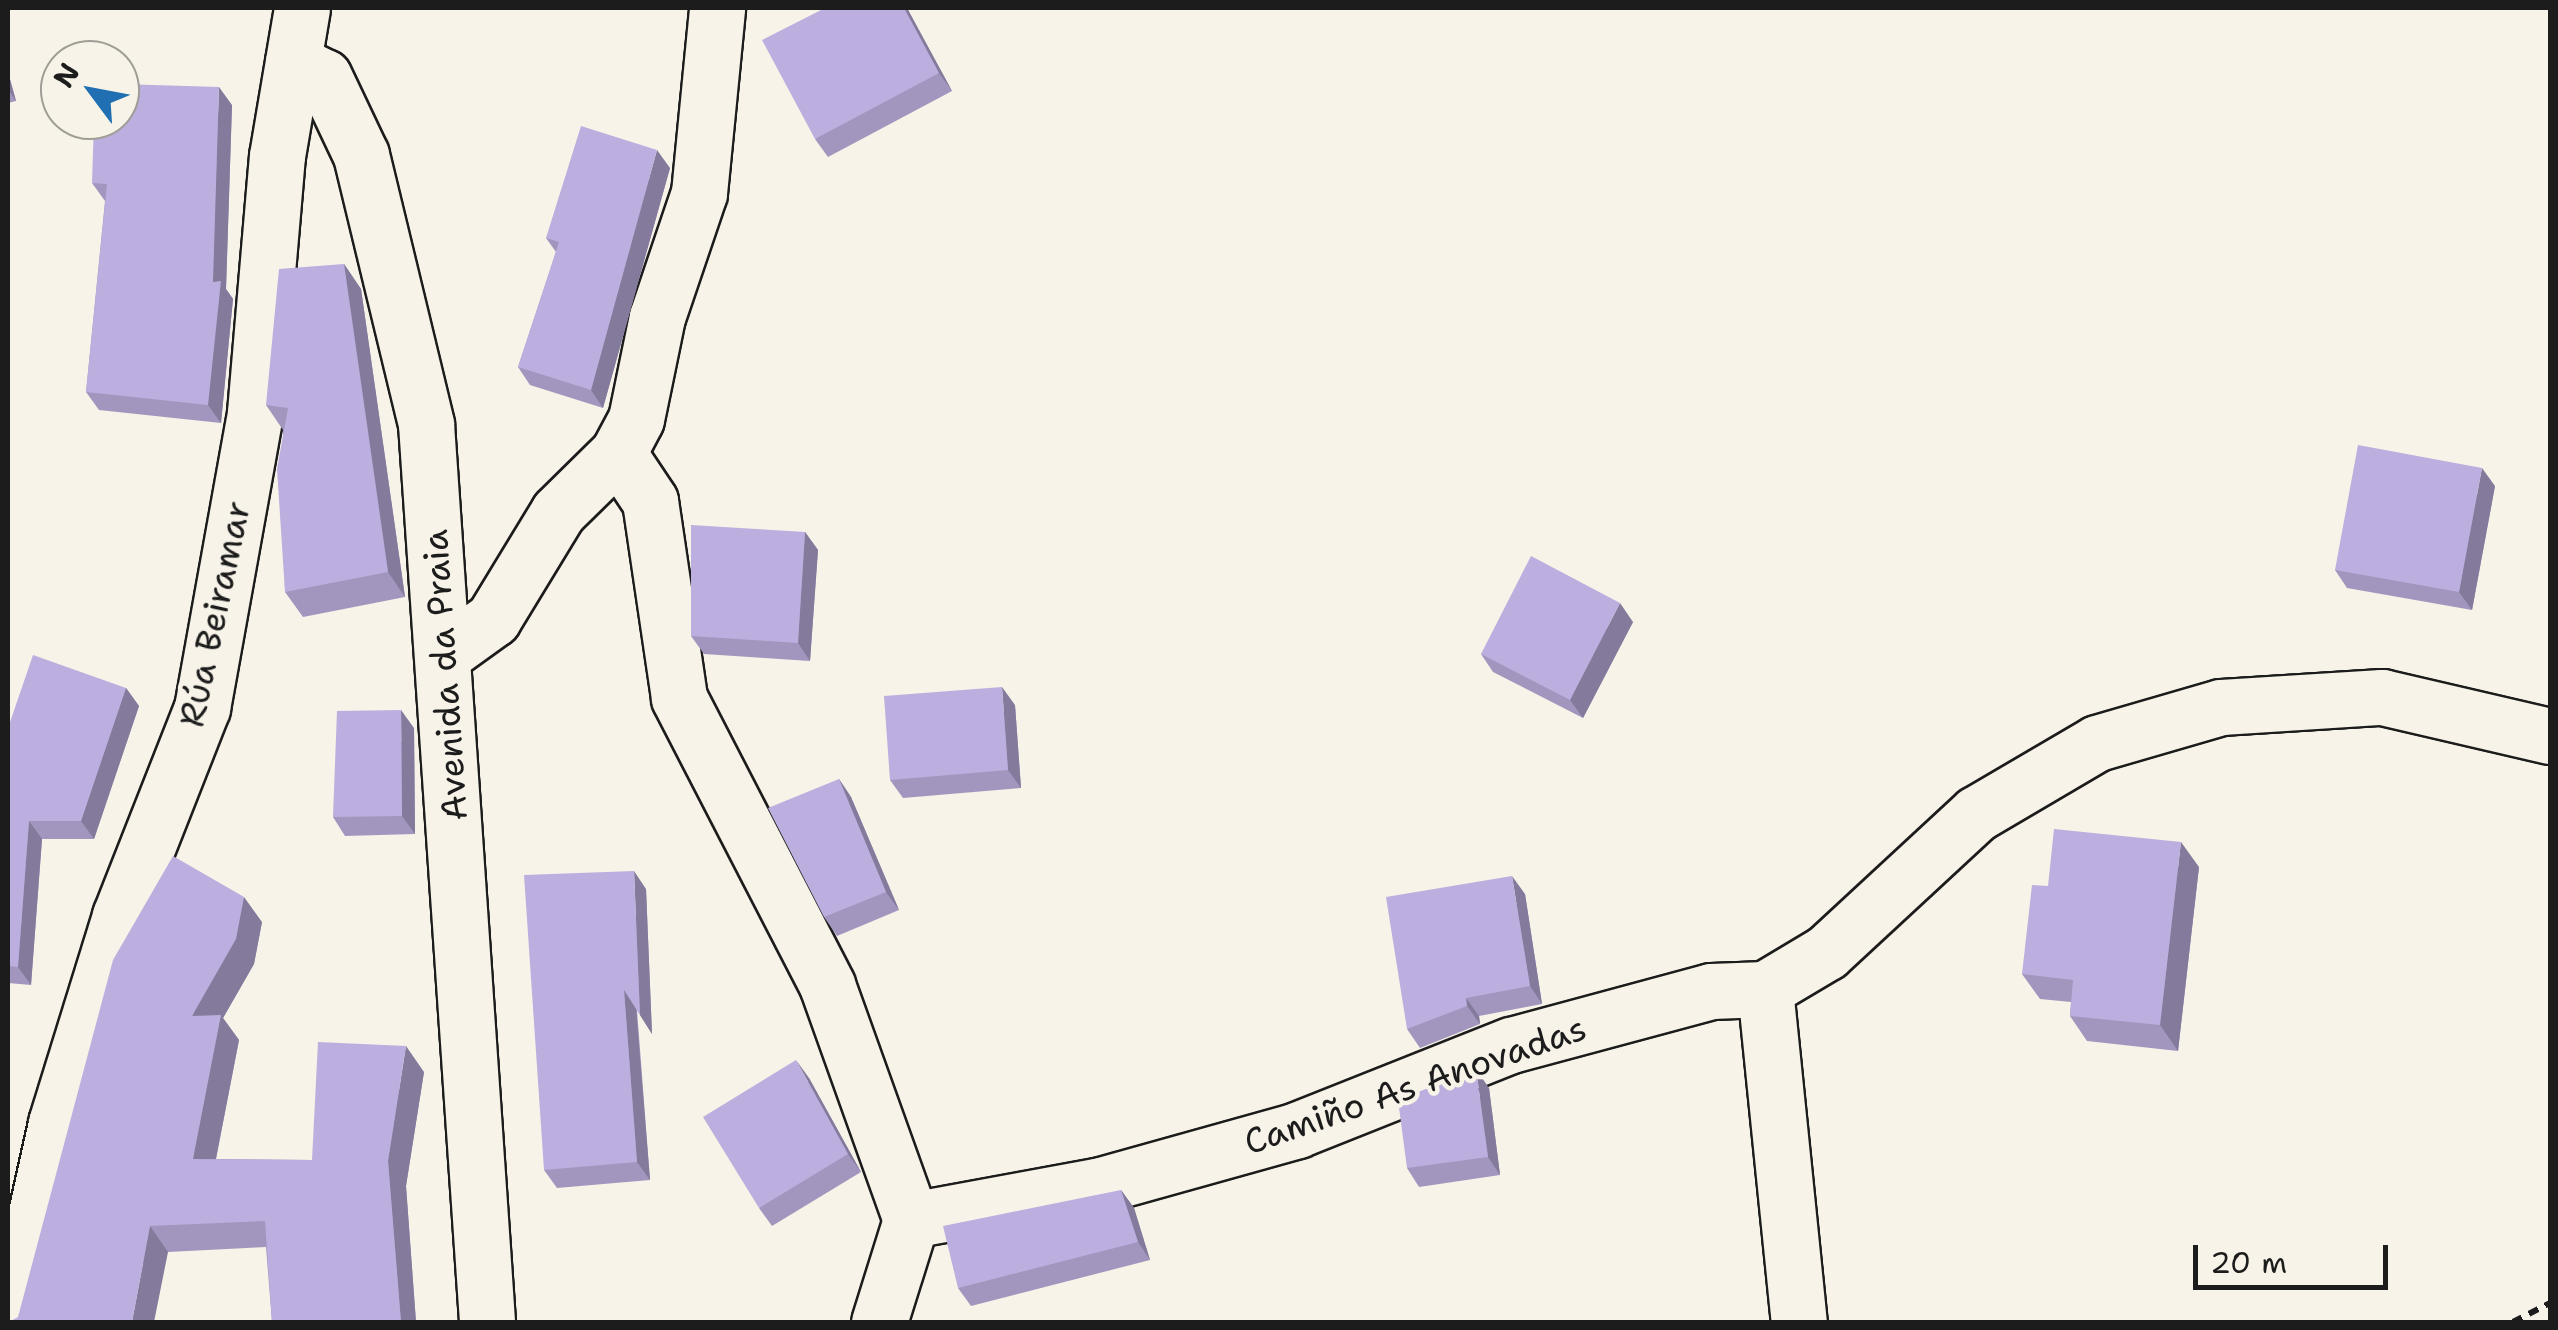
<!DOCTYPE html>
<meta charset="utf-8">
<style>
body{margin:0}
#map{position:relative;width:2558px;height:1330px;overflow:hidden;background:#f7f3e8;font-family:"Shantell Sans",sans-serif}
div>[style]{position:absolute}
.path>*{height:6px;margin-top:-3px;transform-origin:0;background:repeating-linear-gradient(90deg,#1c1c1c 0 10px,transparent 0 18px)}
.roads{filter:drop-shadow(2px 0 #1c1c1c) drop-shadow(-2px 0 #1c1c1c) drop-shadow(0 2px #1c1c1c) drop-shadow(0 -2px #1c1c1c)}
.minor>*{height:55px;margin:-27.5px;padding:0 27.5px;transform-origin:27.5px;border-radius:27.5px;background:#f7f3e8}
.wall>*{inset:0;background:#a296bf}
.shaded-wall>*{inset:0;background:#847a9b}
.building>*{inset:0;background:#bcaede}
span{translate:-50% -50%;white-space:nowrap;text-align:center;line-height:1.15;-webkit-text-stroke:9px #f7f3e8;paint-order:stroke}
.street-label{font-size:35px;color:#1c1c1c}
.frame{position:absolute;inset:0;border:10px solid #1c1c1c;pointer-events:none}
.north{position:absolute;left:40px;top:40px;width:100px;height:100px;box-sizing:border-box;background:#f7f3e8;border:2px solid #9f9d96;border-radius:50%;rotate:302deg;font-size:28px;font-weight:700;line-height:40px;text-align:center;color:#1c1c1c}
.north::after{content:'';display:block;margin:auto;width:35px;height:45px;background:#1f6fb2;clip-path:polygon(50% 0,100% 100%,50% 72%,0 100%)}
.scale{position:absolute;left:2193px;top:1245px;width:195px;height:45px;box-sizing:border-box;border:5px solid #1c1c1c;border-top:0;padding-left:12px;font-size:30px;line-height:35px;white-space:nowrap;color:#1c1c1c;-webkit-text-stroke:8px #f7f3e8;paint-order:stroke}
</style>
<div id="map">
<div class="path">
<i style="left:2513px;top:1322px;width:42px;rotate:-27.2deg"></i>
</div>
<div class="roads">
<div class="minor">
<i style="left:293px;top:62px;width:34px;rotate:26deg"></i>
<i style="left:324px;top:77px;width:86px;rotate:64.6deg"></i>
<i style="left:361px;top:155px;width:277px;rotate:76.4deg"></i>
<i style="left:426px;top:424px;width:900px;rotate:86.11deg"></i>
<i style="left:618px;top:453px;width:58px;rotate:56.3deg"></i>
<i style="left:650px;top:501px;width:199px;rotate:81.6deg"></i>
<i style="left:679px;top:698px;width:323px;rotate:62.7deg"></i>
<i style="left:827px;top:985px;width:250px;rotate:70.3deg"></i>
<i style="left:911px;top:1220px;width:107px;rotate:107.4deg"></i>
<i style="left:443px;top:655px;width:62px;rotate:-35.8deg"></i>
<i style="left:493px;top:619px;width:125px;rotate:-58.7deg"></i>
<i style="left:558px;top:512px;width:84px;rotate:-44.5deg"></i>
<i style="left:618px;top:453px;width:38px;rotate:-62deg"></i>
<i style="left:636px;top:419px;width:104px;rotate:-78.4deg"></i>
<i style="left:657px;top:317px;width:131px;rotate:-71.3deg"></i>
<i style="left:699px;top:193px;width:186px;rotate:-84.4deg"></i>
<i style="left:1765px;top:989px;width:335px;rotate:84.2deg"></i>
<i style="left:911px;top:1220px;width:189px;rotate:-10.4deg"></i>
<i style="left:1097px;top:1186px;width:208px;rotate:-15.6deg"></i>
<i style="left:1297px;top:1130px;width:230px;rotate:-21.7deg"></i>
<i style="left:1511px;top:1045px;width:207px;rotate:-15.1deg"></i>
<i style="left:1711px;top:991px;width:54px;rotate:-2.1deg"></i>
<i style="left:1765px;top:989px;width:72px;rotate:-30.8deg"></i>
<i style="left:1827px;top:952px;width:203px;rotate:-42.8deg"></i>
<i style="left:1976px;top:814px;width:140px;rotate:-30.4deg"></i>
<i style="left:2097px;top:743px;width:129px;rotate:-16.2deg"></i>
<i style="left:2221px;top:707px;width:161px;rotate:-3.6deg"></i>
<i style="left:2382px;top:697px;width:172px;rotate:13.1deg"></i>
<i style="left:12px;top:1322px;width:204px;rotate:-77.5deg"></i>
<i style="left:56px;top:1123px;width:217px;rotate:-72.8deg"></i>
<i style="left:120px;top:916px;width:224px;rotate:-68.5deg"></i>
<i style="left:202px;top:708px;width:301px;rotate:-79.8deg"></i>
<i style="left:255px;top:412px;width:257px;rotate:-85.1deg"></i>
<i style="left:277px;top:156px;width:150px;rotate:-80.4deg"></i>
</div>
</div>
<div class="wall">
<i style="clip-path:polygon(907px 8px,952px 91px,828px 157px,815px 139px)"></i>
<i style="clip-path:polygon(8px 72px,16px 101px,8px 103px)"></i>
<i style="clip-path:polygon(232px 105px,226px 289px,233px 299px,221px 423px,99px 410px,86px 392px,105px 201px,92px 183px)"></i>
<i style="clip-path:polygon(670px 168px,603px 408px,530px 385px,518px 367px,556px 252px,546px 238px)"></i>
<i style="clip-path:polygon(344px 264px,361px 289px,405px 597px,303px 617px,285px 592px,283px 430px,266px 405px)"></i>
<i style="clip-path:polygon(2495px 486px,2472px 610px,2347px 588px,2335px 570px)"></i>
<i style="clip-path:polygon(805px 532px,818px 550px,810px 661px,704px 654px,691px 636px)"></i>
<i style="clip-path:polygon(1633px 622px,1583px 718px,1493px 672px,1481px 654px)"></i>
<i style="clip-path:polygon(126px 688px,139px 706px,94px 839px,42px 839px,31px 985px,8px 983px,8px 728px)"></i>
<i style="clip-path:polygon(1015px 705px,1021px 788px,903px 798px,890px 780px)"></i>
<i style="clip-path:polygon(414px 728px,415px 834px,345px 836px,333px 817px)"></i>
<i style="clip-path:polygon(839px 779px,851px 797px,899px 910px,837px 936px,824px 917px)"></i>
<i style="clip-path:polygon(2199px 867px,2178px 1051px,2087px 1041px,2070px 1016px,2071px 1002px,2040px 999px,2022px 974px,2048px 886px)"></i>
<i style="clip-path:polygon(646px 889px,652px 1034px,637px 1010px,650px 1180px,557px 1188px,544px 1170px)"></i>
<i style="clip-path:polygon(1525px 894px,1542px 1004px,1479px 1016px,1480px 1024px,1420px 1048px,1407px 1029px)"></i>
<i style="clip-path:polygon(262px 922px,254px 964px,223px 1018px,239px 1040px,216px 1159px,312px 1160px,424px 1072px,406px 1186px,416px 1322px,272px 1322px,266px 1247px,168px 1252px,18px 1317px)"></i>
<i style="clip-path:polygon(809px 1078px,861px 1172px,772px 1226px,759px 1208px)"></i>
<i style="clip-path:polygon(1489px 1088px,1500px 1175px,1419px 1187px,1407px 1168px)"></i>
<i style="clip-path:polygon(1121px 1190px,1134px 1208px,1150px 1260px,971px 1306px,958px 1288px)"></i>
</div>
<div class="shaded-wall">
<i style="clip-path:polygon(904px 8px,907px 8px,952px 91px,939px 73px)"></i>
<i style="clip-path:polygon(8px 72px,16px 101px,8px 89px)"></i>
<i style="clip-path:polygon(219px 87px,232px 105px,226px 289px,233px 299px,221px 423px,208px 405px)"></i>
<i style="clip-path:polygon(657px 150px,670px 168px,603px 408px,591px 390px)"></i>
<i style="clip-path:polygon(344px 264px,361px 289px,405px 597px,388px 572px)"></i>
<i style="clip-path:polygon(2482px 468px,2495px 486px,2472px 610px,2459px 592px)"></i>
<i style="clip-path:polygon(805px 532px,818px 550px,810px 661px,798px 643px)"></i>
<i style="clip-path:polygon(1620px 603px,1633px 622px,1583px 718px,1570px 700px)"></i>
<i style="clip-path:polygon(1002px 687px,1015px 705px,1021px 788px,1008px 770px)"></i>
<i style="clip-path:polygon(126px 688px,139px 706px,94px 839px,81px 821px)"></i>
<i style="clip-path:polygon(401px 710px,414px 728px,415px 834px,402px 816px)"></i>
<i style="clip-path:polygon(839px 779px,851px 797px,899px 910px,886px 892px)"></i>
<i style="clip-path:polygon(29px 821px,42px 839px,31px 985px,18px 967px)"></i>
<i style="clip-path:polygon(2181px 842px,2199px 867px,2178px 1051px,2160px 1025px)"></i>
<i style="clip-path:polygon(634px 871px,646px 889px,652px 1034px,640px 1015px)"></i>
<i style="clip-path:polygon(1512px 876px,1525px 894px,1542px 1004px,1530px 986px)"></i>
<i style="clip-path:polygon(244px 897px,262px 922px,254px 964px,223px 1018px,239px 1040px,211px 1184px,193px 1159px,192px 1016px)"></i>
<i style="clip-path:polygon(624px 990px,636px 1008px,650px 1180px,637px 1162px)"></i>
<i style="clip-path:polygon(1466px 998px,1479px 1016px,1480px 1024px,1467px 1006px)"></i>
<i style="clip-path:polygon(406px 1046px,424px 1072px,406px 1186px,416px 1322px,401px 1322px,388px 1161px)"></i>
<i style="clip-path:polygon(796px 1060px,809px 1078px,861px 1172px,848px 1154px)"></i>
<i style="clip-path:polygon(1476px 1069px,1489px 1088px,1500px 1175px,1488px 1157px)"></i>
<i style="clip-path:polygon(1121px 1190px,1134px 1208px,1150px 1260px,1138px 1242px)"></i>
<i style="clip-path:polygon(150px 1226px,168px 1252px,154px 1322px,132px 1322px)"></i>
</div>
<div class="building">
<i style="clip-path:polygon(825px 8px,904px 8px,939px 73px,815px 139px,762px 40px)"></i>
<i style="clip-path:polygon(120px 84px,219px 87px,213px 282px,221px 281px,208px 405px,86px 392px,107px 184px,92px 183px,94px 120px,120px 120px)"></i>
<i style="clip-path:polygon(581px 126px,657px 150px,591px 390px,518px 367px,559px 242px,546px 238px)"></i>
<i style="clip-path:polygon(344px 264px,388px 572px,285px 592px,277px 469px,288px 408px,266px 405px,279px 269px)"></i>
<i style="clip-path:polygon(2358px 445px,2482px 468px,2459px 592px,2335px 570px)"></i>
<i style="clip-path:polygon(691px 525px,805px 532px,798px 643px,691px 636px)"></i>
<i style="clip-path:polygon(1531px 556px,1620px 603px,1570px 700px,1481px 654px)"></i>
<i style="clip-path:polygon(33px 655px,126px 688px,81px 821px,29px 821px,18px 967px,8px 966px,8px 728px)"></i>
<i style="clip-path:polygon(1002px 687px,1008px 770px,890px 780px,884px 696px)"></i>
<i style="clip-path:polygon(401px 710px,402px 816px,333px 817px,337px 711px)"></i>
<i style="clip-path:polygon(839px 779px,886px 892px,824px 917px,768px 808px)"></i>
<i style="clip-path:polygon(2054px 829px,2181px 842px,2160px 1025px,2070px 1016px,2073px 980px,2022px 974px,2032px 885px,2048px 886px)"></i>
<i style="clip-path:polygon(173px 856px,244px 897px,236px 939px,192px 1016px,221px 1015px,193px 1159px,312px 1160px,318px 1042px,406px 1046px,388px 1161px,401px 1322px,272px 1322px,265px 1221px,150px 1226px,132px 1322px,9px 1322px,18px 1317px,113px 960px)"></i>
<i style="clip-path:polygon(634px 871px,640px 1015px,624px 990px,637px 1162px,544px 1170px,524px 875px)"></i>
<i style="clip-path:polygon(1512px 876px,1530px 986px,1466px 998px,1467px 1006px,1407px 1029px,1386px 897px)"></i>
<i style="clip-path:polygon(796px 1060px,848px 1154px,759px 1208px,703px 1117px)"></i>
<i style="clip-path:polygon(1476px 1069px,1488px 1157px,1407px 1168px,1398px 1100px)"></i>
<i style="clip-path:polygon(1121px 1190px,1138px 1242px,958px 1288px,943px 1226px)"></i>
</div>
<div class="street-label">
<span style="left:215px;top:614px;rotate:-78deg">Rúa Beiramar</span>
<span style="left:445px;top:675px;rotate:-94deg">Avenida da Praia</span>
<span style="left:1415px;top:1085px;rotate:-19deg">Camiño As Anovadas</span>
</div>
<div class="frame"></div>
<div class="north">N</div>
<div class="scale">20 m</div>
</div>
